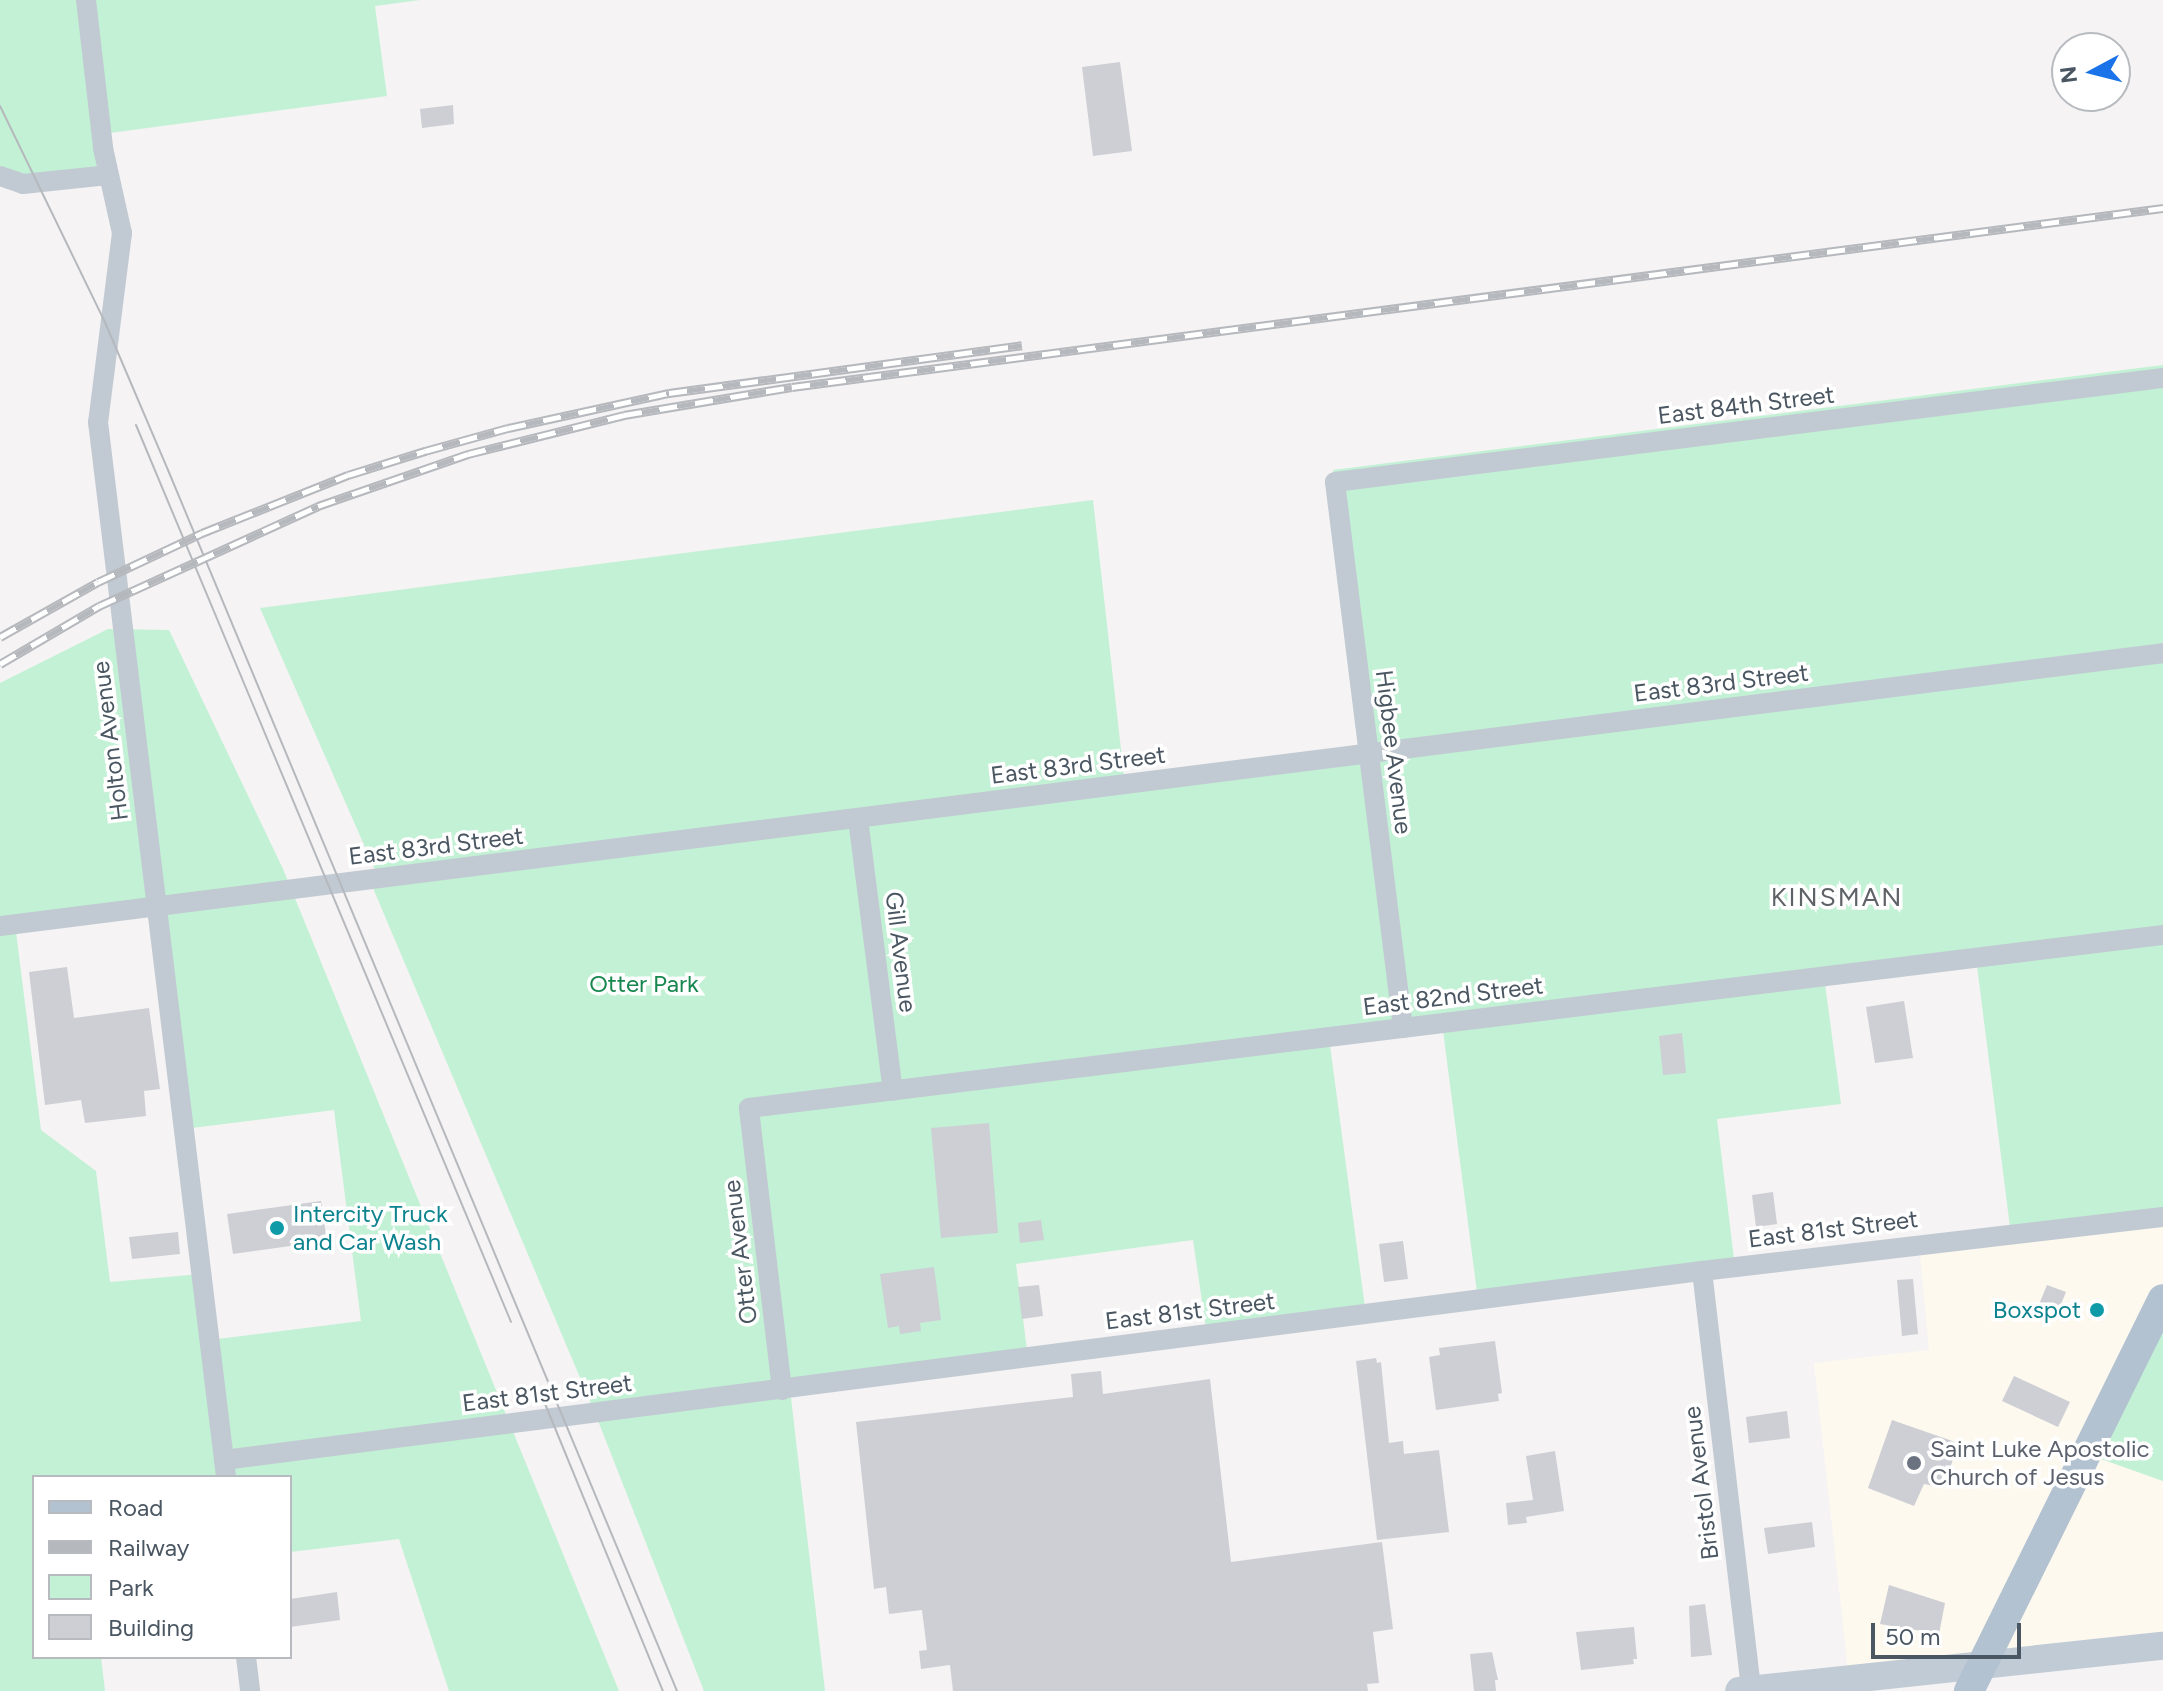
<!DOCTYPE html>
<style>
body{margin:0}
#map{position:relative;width:2163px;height:1691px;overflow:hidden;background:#f5f3f3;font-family:Figtree,sans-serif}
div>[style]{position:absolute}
.commercial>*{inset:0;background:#fdf9ef}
.green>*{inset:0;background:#c3f1d5}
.building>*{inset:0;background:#cdcfd5}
.minor>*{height:20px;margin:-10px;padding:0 10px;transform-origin:10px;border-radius:10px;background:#c1cad2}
.secondary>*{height:28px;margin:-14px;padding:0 14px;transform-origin:14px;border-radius:14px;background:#c1cbd6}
.primary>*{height:30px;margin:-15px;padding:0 15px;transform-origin:15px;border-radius:15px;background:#b3c2d1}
.tram>*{height:2px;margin:-1px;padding:0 1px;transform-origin:1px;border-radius:1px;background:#b5b8bd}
.rail>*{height:9px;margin-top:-4.5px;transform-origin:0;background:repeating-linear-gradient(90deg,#fff 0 18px,#b5b8bd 0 36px);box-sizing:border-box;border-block:2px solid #b5b8bd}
.dots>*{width:22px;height:22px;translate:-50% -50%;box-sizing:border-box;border:4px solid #fff;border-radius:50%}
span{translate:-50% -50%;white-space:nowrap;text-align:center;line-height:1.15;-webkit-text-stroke:7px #fff;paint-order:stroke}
.street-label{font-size:24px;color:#4a5661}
.park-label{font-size:24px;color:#17864f}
.culture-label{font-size:24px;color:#0d838f}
.left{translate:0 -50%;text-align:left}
.right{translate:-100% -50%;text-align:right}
.worship-label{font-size:24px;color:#5b616d}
.neighbourhood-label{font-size:26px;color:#5f6368;letter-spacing:2px}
.legend{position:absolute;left:32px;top:1475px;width:260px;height:184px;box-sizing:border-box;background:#fff;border:2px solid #b7bbc0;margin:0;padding:10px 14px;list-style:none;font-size:24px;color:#4a5661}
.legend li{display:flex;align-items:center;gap:16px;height:40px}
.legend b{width:40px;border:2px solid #b7bbc0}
.north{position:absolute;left:2051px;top:32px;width:80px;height:80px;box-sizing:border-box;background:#fff;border:2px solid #b7bbc0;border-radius:50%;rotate:263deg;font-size:22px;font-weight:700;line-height:32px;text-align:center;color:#4a5661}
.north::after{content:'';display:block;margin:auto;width:28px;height:36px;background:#1a73e8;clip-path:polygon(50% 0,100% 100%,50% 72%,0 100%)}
.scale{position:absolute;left:1871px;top:1623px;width:150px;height:36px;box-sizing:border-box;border:4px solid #4a5661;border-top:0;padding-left:10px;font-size:24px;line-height:28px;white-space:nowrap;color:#4a5661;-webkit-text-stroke:6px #fff;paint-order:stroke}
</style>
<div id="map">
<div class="commercial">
<i style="clip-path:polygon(2163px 1217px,2163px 1299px,2087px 1454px,2163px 1481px,2163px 1646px,1849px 1679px,1814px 1363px,1929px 1350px,1919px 1245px)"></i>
</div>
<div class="green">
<i style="clip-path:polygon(0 0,420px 0,375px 6px,387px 96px,102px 134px,108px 175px,0 174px)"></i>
<i style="clip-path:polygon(2163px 365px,2163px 1217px,2011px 1235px,1976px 958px,1824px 976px,1841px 1104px,1717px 1119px,1735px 1267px,1478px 1300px,1442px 1023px,1329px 1038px,1366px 1315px,1207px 1335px,1193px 1240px,1016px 1264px,1028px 1358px,790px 1389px,825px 1691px,704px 1691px,595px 1413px,370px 881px,379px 879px,260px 608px,1093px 500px,1125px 785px,1367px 755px,1333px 470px)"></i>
<i style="clip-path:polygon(evenodd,108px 629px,169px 630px,283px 869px,619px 1691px,449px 1691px,399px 1539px,290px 1552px,290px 1477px,34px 1477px,34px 1657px,101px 1657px,105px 1691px,0 1691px,0 683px,108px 629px,156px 908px,184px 1129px,334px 1110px,361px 1321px,209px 1340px,201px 1274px,110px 1282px,96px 1171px,41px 1130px,15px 924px,156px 908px)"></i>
<i style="clip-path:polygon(2163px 1323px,2163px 1481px,2087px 1454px)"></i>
</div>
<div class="building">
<i style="clip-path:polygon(1120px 62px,1132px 151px,1093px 156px,1082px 67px)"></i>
<i style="clip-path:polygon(453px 105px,454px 124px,422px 128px,420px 109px)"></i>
<i style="clip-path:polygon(67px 967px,74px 1018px,149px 1008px,160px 1089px,144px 1091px,146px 1116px,85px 1123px,81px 1100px,45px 1105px,29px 972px)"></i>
<i style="clip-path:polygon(1904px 1001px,1913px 1058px,1875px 1063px,1866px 1007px)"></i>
<i style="clip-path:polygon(1682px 1033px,1686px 1073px,1663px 1075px,1659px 1036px)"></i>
<i style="clip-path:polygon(989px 1123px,998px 1233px,941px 1238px,931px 1128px)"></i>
<i style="clip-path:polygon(1773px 1192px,1777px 1224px,1756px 1227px,1752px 1195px)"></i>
<i style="clip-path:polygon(321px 1201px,327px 1241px,233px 1254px,227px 1214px)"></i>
<i style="clip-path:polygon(1041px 1220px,1044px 1240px,1020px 1243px,1018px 1223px)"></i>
<i style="clip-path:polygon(178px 1232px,180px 1254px,132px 1259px,129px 1237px)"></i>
<i style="clip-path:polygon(1403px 1241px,1408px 1279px,1384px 1282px,1379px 1244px)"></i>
<i style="clip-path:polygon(934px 1267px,941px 1320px,920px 1323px,921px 1331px,900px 1334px,899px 1326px,888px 1328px,880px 1274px)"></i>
<i style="clip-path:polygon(1913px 1279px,1918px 1334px,1902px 1336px,1897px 1280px)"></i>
<i style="clip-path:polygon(1039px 1285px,1043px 1316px,1022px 1319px,1018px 1287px)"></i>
<i style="clip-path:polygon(2047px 1285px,2066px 1292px,2059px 1309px,2040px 1302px)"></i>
<i style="clip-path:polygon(1495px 1341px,1502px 1393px,1498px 1394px,1499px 1401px,1436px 1410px,1429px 1357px,1440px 1355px,1439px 1348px)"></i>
<i style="clip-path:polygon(1376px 1358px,1377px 1363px,1381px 1362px,1389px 1443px,1403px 1441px,1404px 1454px,1439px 1450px,1449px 1532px,1377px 1540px,1356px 1361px)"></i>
<i style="clip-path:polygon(1101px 1371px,1103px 1394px,1210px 1379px,1231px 1562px,1382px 1542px,1393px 1629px,1373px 1632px,1379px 1683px,1367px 1684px,1368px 1691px,953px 1691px,950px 1665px,921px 1669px,919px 1651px,927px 1650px,922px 1610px,889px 1614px,886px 1587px,874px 1589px,856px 1422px,1073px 1397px,1071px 1374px)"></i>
<i style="clip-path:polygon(2014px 1376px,2070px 1402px,2058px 1427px,2002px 1401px)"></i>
<i style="clip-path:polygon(1787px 1411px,1790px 1438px,1749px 1443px,1746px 1417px)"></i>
<i style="clip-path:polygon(1892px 1420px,1958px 1443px,1944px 1488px,1924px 1484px,1914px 1506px,1868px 1488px)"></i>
<i style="clip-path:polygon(1555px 1451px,1564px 1511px,1526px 1517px,1527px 1523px,1508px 1525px,1506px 1503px,1533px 1500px,1526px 1456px)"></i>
<i style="clip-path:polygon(1812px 1522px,1815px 1547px,1768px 1554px,1764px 1528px)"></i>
<i style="clip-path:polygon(1889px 1585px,1945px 1603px,1939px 1634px,1880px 1624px)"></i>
<i style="clip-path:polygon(337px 1592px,340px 1620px,290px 1627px,290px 1599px)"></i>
<i style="clip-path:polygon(1705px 1604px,1712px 1655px,1691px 1657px,1689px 1606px)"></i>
<i style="clip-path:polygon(1634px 1627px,1637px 1659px,1633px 1659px,1634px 1664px,1581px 1670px,1576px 1632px)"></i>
<i style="clip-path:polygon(1492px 1652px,1498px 1680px,1495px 1680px,1496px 1691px,1474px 1691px,1470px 1654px)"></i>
</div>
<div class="minor">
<i style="left:86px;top:0;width:149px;rotate:83.4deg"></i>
<i style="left:103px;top:148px;width:87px;rotate:77.4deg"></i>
<i style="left:122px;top:233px;width:191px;rotate:97.2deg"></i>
<i style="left:98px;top:422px;width:1063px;rotate:83.08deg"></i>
<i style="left:0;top:176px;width:24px;rotate:19deg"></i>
<i style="left:23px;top:184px;width:85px;rotate:-6deg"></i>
<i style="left:858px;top:819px;width:274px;rotate:82.7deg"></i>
<i style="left:0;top:926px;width:2180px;rotate:-7.19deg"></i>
<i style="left:1403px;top:1028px;width:550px;rotate:-97.1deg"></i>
<i style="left:1335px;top:482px;width:835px;rotate:-7.16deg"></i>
<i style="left:1702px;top:1271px;width:422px;rotate:83.3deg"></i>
<i style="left:782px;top:1390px;width:284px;rotate:-96.7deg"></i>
<i style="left:749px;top:1108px;width:1425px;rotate:-6.98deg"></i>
<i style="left:224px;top:1460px;width:1490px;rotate:-7.29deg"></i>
<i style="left:1702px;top:1271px;width:464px;rotate:-6.7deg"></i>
<i style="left:246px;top:1657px;width:34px;rotate:83deg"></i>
</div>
<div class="secondary">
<i style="left:1739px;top:1691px;width:426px;rotate:-6.1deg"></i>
</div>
<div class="primary">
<i style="left:1969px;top:1691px;width:437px;rotate:-63.7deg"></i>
</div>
<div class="tram">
<i style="left:0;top:106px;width:238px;rotate:64.1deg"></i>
<i style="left:104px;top:320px;width:163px;rotate:66.9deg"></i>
<i style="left:168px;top:470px;width:1323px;rotate:67.37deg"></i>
<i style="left:136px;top:425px;width:972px;rotate:67.31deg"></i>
<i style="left:539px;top:1389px;width:326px;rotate:67.7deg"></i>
</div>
<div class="rail">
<i style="left:0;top:637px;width:112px;rotate:-29.3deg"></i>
<i style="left:98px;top:582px;width:115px;rotate:-25.2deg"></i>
<i style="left:202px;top:533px;width:157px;rotate:-21.7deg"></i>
<i style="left:348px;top:475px;width:81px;rotate:-17.3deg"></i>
<i style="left:425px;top:451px;width:86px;rotate:-15.5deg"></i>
<i style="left:508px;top:428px;width:165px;rotate:-12.3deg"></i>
<i style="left:669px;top:393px;width:356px;rotate:-7.7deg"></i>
<i style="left:0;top:664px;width:115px;rotate:-30.4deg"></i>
<i style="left:99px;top:606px;width:241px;rotate:-24.5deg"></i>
<i style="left:318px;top:506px;width:159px;rotate:-19.1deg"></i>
<i style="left:468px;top:454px;width:161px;rotate:-14deg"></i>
<i style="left:624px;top:415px;width:170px;rotate:-9.5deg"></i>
<i style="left:792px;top:387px;width:1383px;rotate:-7.44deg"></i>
</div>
<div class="dots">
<i style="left:277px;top:1228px;background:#0f9aa8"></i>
<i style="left:2097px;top:1310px;background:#0f9aa8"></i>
<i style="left:1914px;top:1463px;background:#6b7280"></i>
</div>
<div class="street-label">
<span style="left:1746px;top:405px;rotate:-7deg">East 84th Street</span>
<span style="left:1721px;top:683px;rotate:-7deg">East 83rd Street</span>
<span style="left:110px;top:741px;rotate:-97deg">Holton Avenue</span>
<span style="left:1394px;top:752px;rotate:83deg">Higbee Avenue</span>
<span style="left:1078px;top:765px;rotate:-7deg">East 83rd Street</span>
<span style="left:436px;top:846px;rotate:-7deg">East 83rd Street</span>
<span style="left:901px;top:952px;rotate:83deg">Gill Avenue</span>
<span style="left:1453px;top:996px;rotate:-7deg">East 82nd Street</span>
<span style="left:1833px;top:1229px;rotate:-7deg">East 81st Street</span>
<span style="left:740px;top:1252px;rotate:-97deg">Otter Avenue</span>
<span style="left:1190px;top:1311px;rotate:-7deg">East 81st Street</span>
<span style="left:547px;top:1393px;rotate:-7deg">East 81st Street</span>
<span style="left:1701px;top:1483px;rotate:-97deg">Bristol Avenue</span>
</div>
<div class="park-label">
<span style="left:644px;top:984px">Otter Park</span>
</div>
<div class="culture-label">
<span class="left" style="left:293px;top:1228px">Intercity Truck<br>and Car Wash</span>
<span class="right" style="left:2081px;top:1310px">Boxspot</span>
</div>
<div class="worship-label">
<span class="left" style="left:1930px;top:1463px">Saint Luke Apostolic<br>Church of Jesus</span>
</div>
<div class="neighbourhood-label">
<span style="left:1837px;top:898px">KINSMAN</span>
</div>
<ul class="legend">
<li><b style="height:10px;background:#b3c2d1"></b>Road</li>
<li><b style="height:10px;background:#b5b8bd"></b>Railway</li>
<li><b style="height:22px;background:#c3f1d5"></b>Park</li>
<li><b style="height:22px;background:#cdcfd5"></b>Building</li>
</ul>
<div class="north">N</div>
<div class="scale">50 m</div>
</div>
